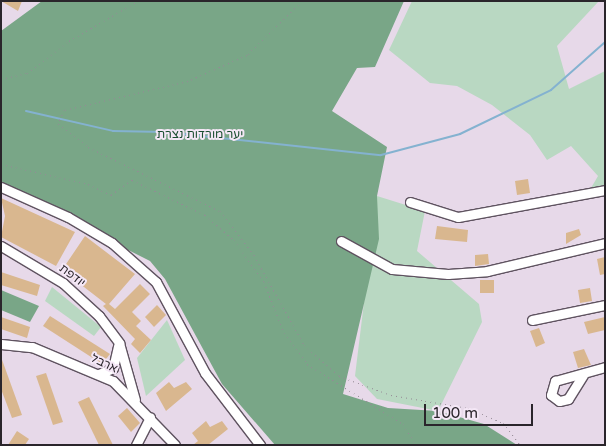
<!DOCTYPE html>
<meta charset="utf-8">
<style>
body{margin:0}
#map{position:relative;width:606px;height:446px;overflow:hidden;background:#e7d9e9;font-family:"Varela Round",Heebo,sans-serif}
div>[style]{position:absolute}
.green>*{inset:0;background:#b9d8c2}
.forest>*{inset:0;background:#79a687}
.stream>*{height:2px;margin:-1px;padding:0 1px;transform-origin:1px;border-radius:1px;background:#84b2d0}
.building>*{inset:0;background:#d9b78f}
.path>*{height:1px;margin-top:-0.5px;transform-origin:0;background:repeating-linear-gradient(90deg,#948a95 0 1px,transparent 0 5px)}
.roads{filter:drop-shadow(1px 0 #5f5360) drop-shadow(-1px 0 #5f5360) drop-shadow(0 1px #5f5360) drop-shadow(0 -1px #5f5360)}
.minor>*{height:9px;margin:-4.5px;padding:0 4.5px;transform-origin:4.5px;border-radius:4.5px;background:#fff}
span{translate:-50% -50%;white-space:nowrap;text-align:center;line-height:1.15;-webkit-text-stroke:4px #f4e7f6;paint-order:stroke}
.park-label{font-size:12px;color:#184d2e}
.street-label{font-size:12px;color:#2a252b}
.frame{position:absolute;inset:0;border:2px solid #2a252b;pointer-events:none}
.scale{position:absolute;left:424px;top:404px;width:109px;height:22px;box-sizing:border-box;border:2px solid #2a252b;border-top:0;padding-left:6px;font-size:15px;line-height:18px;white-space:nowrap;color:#2a252b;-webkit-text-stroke:4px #f4e7f6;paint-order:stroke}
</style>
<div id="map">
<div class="green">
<i style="clip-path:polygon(412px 1px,599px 1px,557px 46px,569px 89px,605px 71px,605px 186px,591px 188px,598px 176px,571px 146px,547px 160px,530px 135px,492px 105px,457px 86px,430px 83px,389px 50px)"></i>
<i style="clip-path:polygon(377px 196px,425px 211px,417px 251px,479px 304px,482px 322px,438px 411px,377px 399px,355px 376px)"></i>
<i style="clip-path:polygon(52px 287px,101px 327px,94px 336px,45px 301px)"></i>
<i style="clip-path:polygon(167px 320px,185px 360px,146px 396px,137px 358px)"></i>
</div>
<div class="forest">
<i style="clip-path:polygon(42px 1px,404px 1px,375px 67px,357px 68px,332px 111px,387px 147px,377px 196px,379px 239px,343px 394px,388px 408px,438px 411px,484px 424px,517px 445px,275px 445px,222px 384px,165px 279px,150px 261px,47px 209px,30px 195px,1px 184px,1px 31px)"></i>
<i style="clip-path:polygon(1px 290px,39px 306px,30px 322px,1px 310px)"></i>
</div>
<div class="stream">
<i style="left:26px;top:111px;width:89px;rotate:12.9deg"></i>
<i style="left:113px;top:131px;width:51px;rotate:1.1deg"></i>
<i style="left:164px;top:132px;width:218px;rotate:6.1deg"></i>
<i style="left:381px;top:155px;width:82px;rotate:-14.9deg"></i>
<i style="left:460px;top:134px;width:101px;rotate:-25.8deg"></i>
<i style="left:551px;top:90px;width:72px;rotate:-41.6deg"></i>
</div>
<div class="building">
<i style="clip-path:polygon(1px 1px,22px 1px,18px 11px)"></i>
<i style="clip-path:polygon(528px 179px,530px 193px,517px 195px,515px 181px)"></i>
<i style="clip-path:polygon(1px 198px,75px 232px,56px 266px,1px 237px,5px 216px)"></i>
<i style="clip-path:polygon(437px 226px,468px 230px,467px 242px,435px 239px)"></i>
<i style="clip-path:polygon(579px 229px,581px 235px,566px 244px,566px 233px)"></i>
<i style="clip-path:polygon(85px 236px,135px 274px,109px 304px,115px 309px,140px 284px,150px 294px,132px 312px,141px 321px,136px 326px,151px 340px,140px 353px,131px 344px,135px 339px,103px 306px,106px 304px,62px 270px)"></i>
<i style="clip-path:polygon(488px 254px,489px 264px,475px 266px,475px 255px)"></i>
<i style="clip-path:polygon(605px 257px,605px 274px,600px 275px,597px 259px)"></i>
<i style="clip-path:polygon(1px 272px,40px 285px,37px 296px,1px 285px)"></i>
<i style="clip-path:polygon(480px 280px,494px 280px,494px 293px,480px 293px)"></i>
<i style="clip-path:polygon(590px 288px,592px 301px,580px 303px,578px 290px)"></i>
<i style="clip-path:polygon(157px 305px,166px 315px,154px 327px,145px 317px)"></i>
<i style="clip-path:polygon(50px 316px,110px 354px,102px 364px,43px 326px)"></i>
<i style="clip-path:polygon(1px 317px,30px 327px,27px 338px,1px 329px)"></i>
<i style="clip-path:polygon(605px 317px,605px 330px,588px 334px,584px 322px)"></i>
<i style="clip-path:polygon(539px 328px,545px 343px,536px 347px,530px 331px)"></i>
<i style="clip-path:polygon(584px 349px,591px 365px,578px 368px,573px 352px)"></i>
<i style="clip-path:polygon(1px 357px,22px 415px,12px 418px,1px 389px)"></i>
<i style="clip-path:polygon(46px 373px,63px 422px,53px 425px,36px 376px)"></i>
<i style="clip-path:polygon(169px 382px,174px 388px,186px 382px,192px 389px,166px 411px,156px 393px)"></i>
<i style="clip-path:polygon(89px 397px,113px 445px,99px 445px,78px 402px)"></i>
<i style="clip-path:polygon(127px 408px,140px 423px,131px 432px,118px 416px)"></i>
<i style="clip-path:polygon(206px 421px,210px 427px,222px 421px,228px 429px,208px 445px,193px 445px,198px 441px,192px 433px)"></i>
<i style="clip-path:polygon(17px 431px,29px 439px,25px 445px,8px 445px)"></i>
</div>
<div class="path">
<i style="left:302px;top:1px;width:77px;rotate:135.5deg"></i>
<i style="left:247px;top:55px;width:64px;rotate:156.2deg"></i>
<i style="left:188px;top:81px;width:127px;rotate:166.8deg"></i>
<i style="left:64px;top:110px;width:15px;rotate:113deg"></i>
<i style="left:58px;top:124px;width:38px;rotate:37deg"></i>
<i style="left:88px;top:147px;width:147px;rotate:25.9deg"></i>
<i style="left:220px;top:211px;width:56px;rotate:52.3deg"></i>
<i style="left:254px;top:255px;width:103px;rotate:60.9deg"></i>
<i style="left:304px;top:345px;width:47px;rotate:41.5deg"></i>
<i style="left:339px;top:376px;width:55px;rotate:20.1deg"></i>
<i style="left:391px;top:395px;width:78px;rotate:9.6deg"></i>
<i style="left:468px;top:408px;width:38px;rotate:23deg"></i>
<i style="left:503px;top:423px;width:28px;rotate:52deg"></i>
<i style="left:1px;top:79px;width:27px;rotate:-13deg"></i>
<i style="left:27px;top:73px;width:53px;rotate:-37.3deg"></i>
<i style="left:69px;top:41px;width:80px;rotate:-30.1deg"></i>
<i style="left:1px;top:164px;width:89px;rotate:12.9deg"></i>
<i style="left:88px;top:184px;width:25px;rotate:26deg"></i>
<i style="left:111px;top:195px;width:26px;rotate:-36deg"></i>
<i style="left:132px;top:180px;width:81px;rotate:25.6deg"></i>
<i style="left:205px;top:215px;width:38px;rotate:41deg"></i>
<i style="left:234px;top:240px;width:52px;rotate:54.5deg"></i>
<i style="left:264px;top:282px;width:55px;rotate:68.6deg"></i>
<i style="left:284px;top:333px;width:39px;rotate:53deg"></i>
<i style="left:307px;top:364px;width:113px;rotate:32deg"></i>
<i style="left:403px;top:424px;width:25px;rotate:58deg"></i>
</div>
<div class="roads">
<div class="minor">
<i style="left:1px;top:187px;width:73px;rotate:24.1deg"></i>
<i style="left:68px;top:217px;width:51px;rotate:30.6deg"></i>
<i style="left:112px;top:243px;width:59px;rotate:41.6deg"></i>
<i style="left:156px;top:282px;width:103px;rotate:61.7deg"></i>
<i style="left:205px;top:373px;width:91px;rotate:52.6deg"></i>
<i style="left:410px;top:202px;width:50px;rotate:17.4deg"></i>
<i style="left:458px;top:217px;width:149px;rotate:-10.4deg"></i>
<i style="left:341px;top:241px;width:58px;rotate:28.8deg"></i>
<i style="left:392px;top:269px;width:56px;rotate:5.1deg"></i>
<i style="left:448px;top:274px;width:39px;rotate:-4deg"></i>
<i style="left:487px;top:271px;width:121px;rotate:-13.3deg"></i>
<i style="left:1px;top:246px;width:72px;rotate:30.8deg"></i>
<i style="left:63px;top:283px;width:49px;rotate:42.5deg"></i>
<i style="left:99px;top:316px;width:34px;rotate:53deg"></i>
<i style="left:119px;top:343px;width:59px;rotate:74.3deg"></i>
<i style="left:532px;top:320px;width:75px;rotate:-11.6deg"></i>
<i style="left:1px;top:344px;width:31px;rotate:6deg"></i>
<i style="left:32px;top:347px;width:88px;rotate:22.8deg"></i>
<i style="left:113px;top:381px;width:89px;rotate:45.9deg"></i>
<i style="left:99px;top:374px;width:15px;rotate:-23deg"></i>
<i style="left:113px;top:368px;width:23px;rotate:-77deg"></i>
<i style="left:583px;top:375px;width:28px;rotate:122deg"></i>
<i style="left:568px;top:399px;width:9px;rotate:167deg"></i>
<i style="left:559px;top:401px;width:10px;rotate:-143deg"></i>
<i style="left:551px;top:395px;width:15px;rotate:-74deg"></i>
<i style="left:555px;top:381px;width:52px;rotate:-15.6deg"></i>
<i style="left:136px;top:445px;width:31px;rotate:-63deg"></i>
</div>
</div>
<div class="park-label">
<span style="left:200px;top:135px">יער מורדות נצרת</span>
</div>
<div class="street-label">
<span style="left:72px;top:276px;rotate:37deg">יודפת</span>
<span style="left:104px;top:364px;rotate:25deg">ארבל</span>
</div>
<div class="frame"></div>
<div class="scale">100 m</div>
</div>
